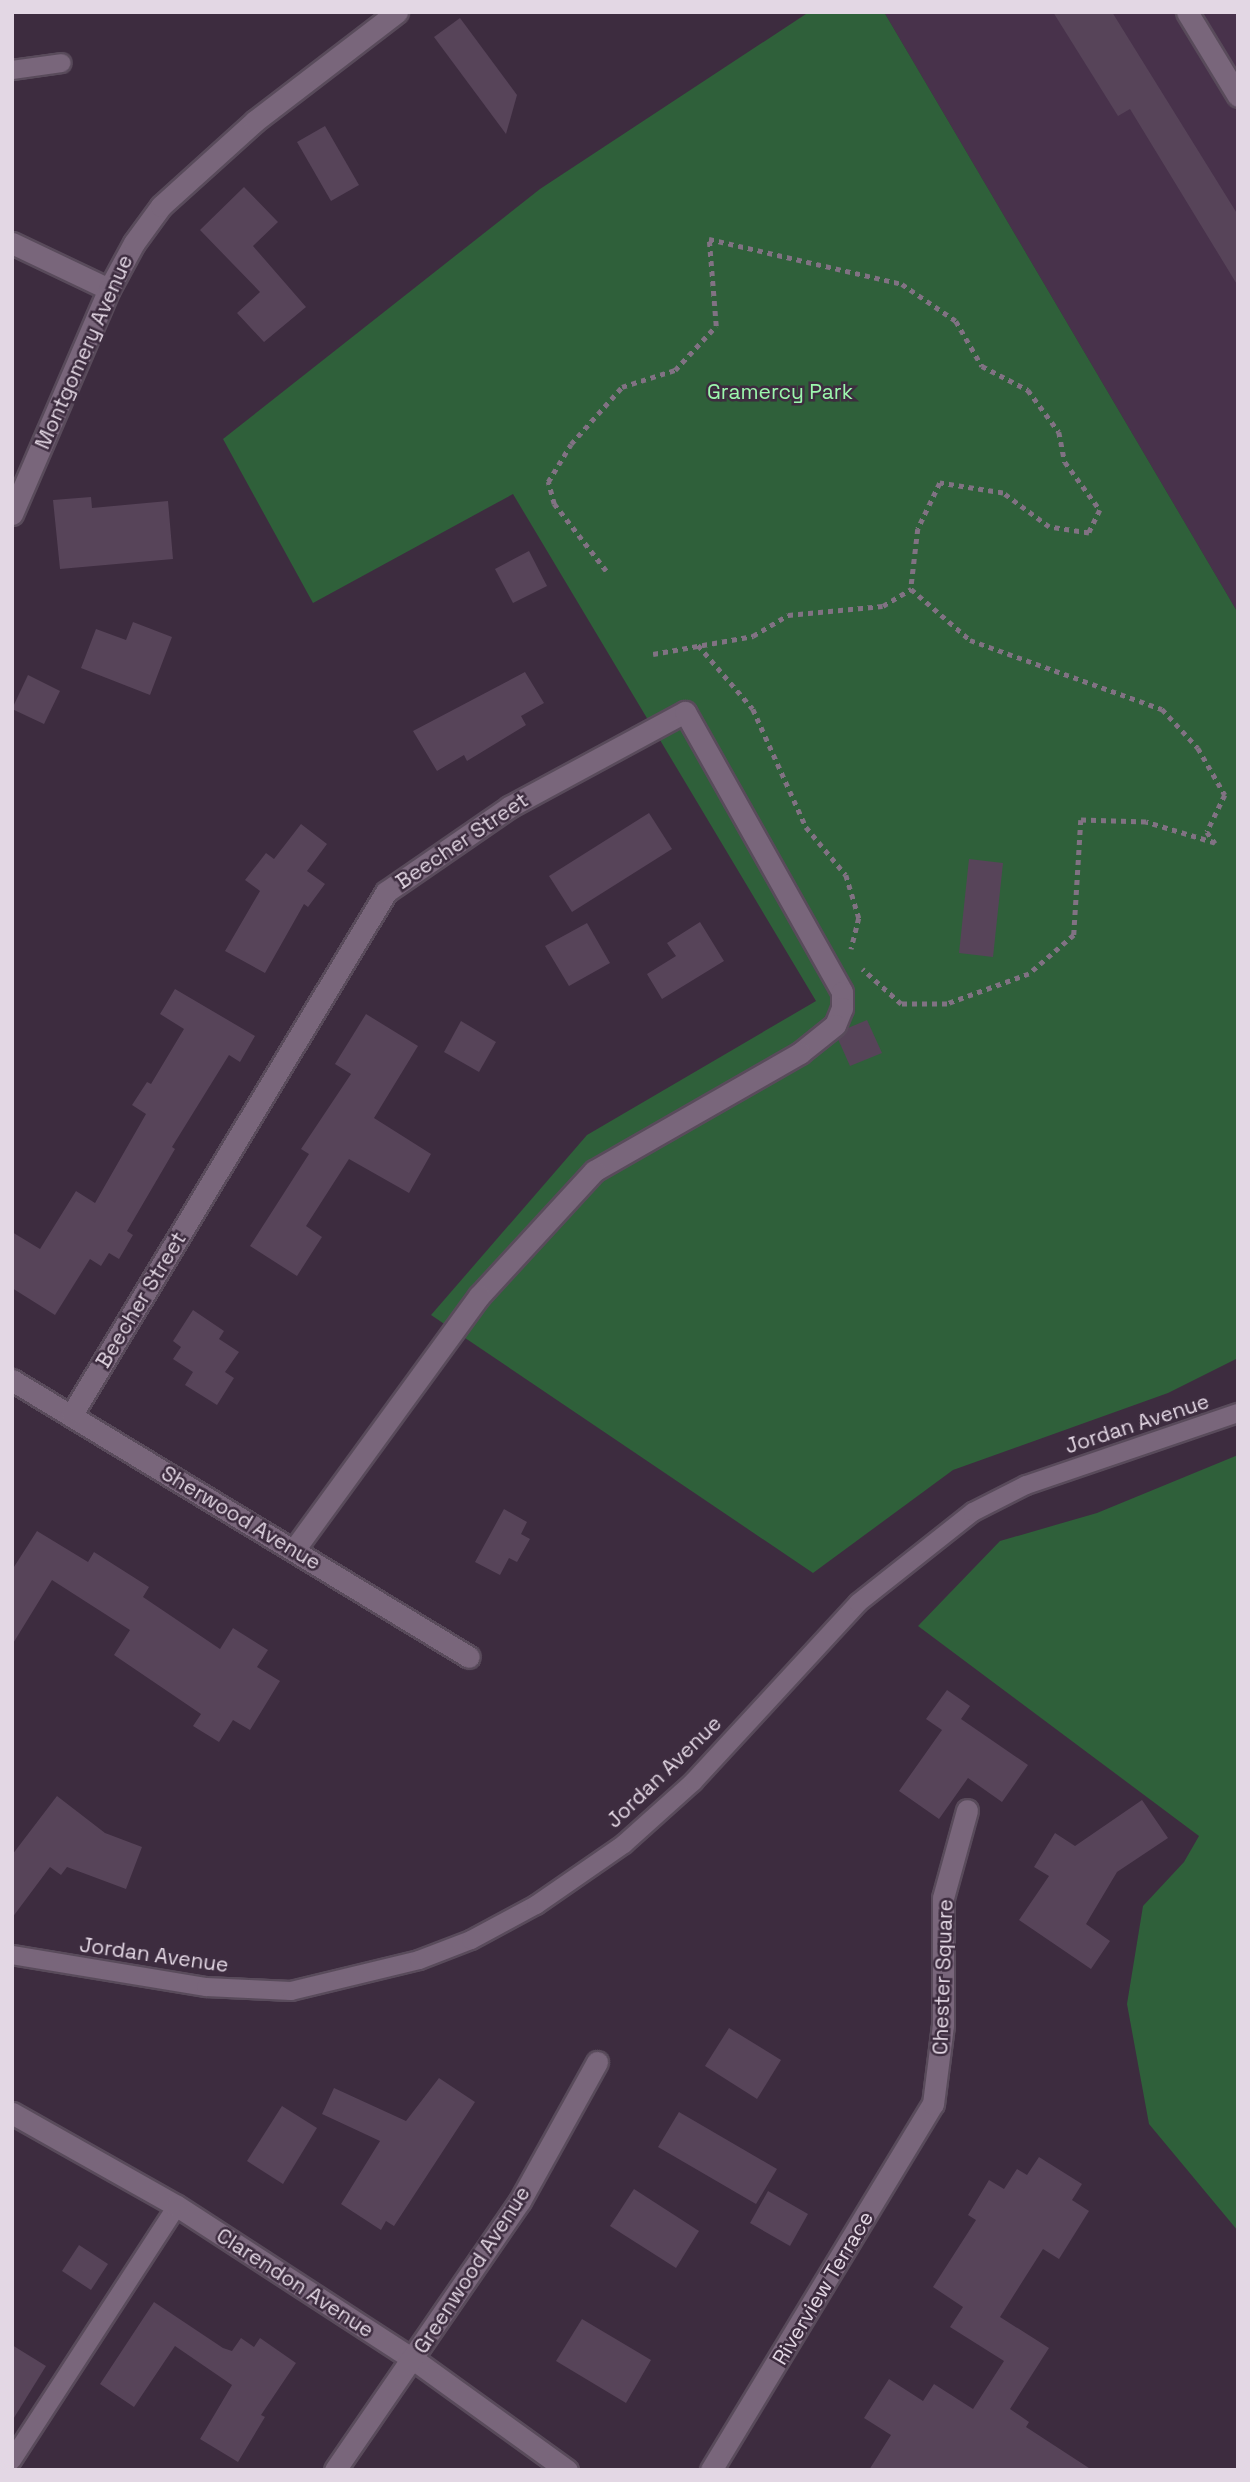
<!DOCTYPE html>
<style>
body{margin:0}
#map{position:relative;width:1250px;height:2482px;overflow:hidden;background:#3d2c3f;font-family:"Space Grotesk",sans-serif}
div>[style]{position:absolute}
.built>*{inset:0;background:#48324b}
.green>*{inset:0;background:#2f603a}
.building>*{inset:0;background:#574459}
.path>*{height:4.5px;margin-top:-2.25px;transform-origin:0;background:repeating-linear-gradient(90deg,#817283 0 5px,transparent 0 10px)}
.roads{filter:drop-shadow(2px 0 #594b5b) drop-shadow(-2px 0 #594b5b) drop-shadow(0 2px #594b5b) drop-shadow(0 -2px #594b5b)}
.lane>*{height:18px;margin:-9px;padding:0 9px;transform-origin:9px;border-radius:9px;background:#79667b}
.street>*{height:21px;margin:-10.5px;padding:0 10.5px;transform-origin:10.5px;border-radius:10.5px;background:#79667b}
span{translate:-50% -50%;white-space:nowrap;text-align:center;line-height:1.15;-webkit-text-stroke:5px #3d2c3f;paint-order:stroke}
.street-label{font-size:21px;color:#e3d7e4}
.park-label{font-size:21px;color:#9cf8ad}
.frame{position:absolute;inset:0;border:14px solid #e3d7e4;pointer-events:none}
</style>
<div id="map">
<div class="built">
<i style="clip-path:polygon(884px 12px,1238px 12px,1238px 613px)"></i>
</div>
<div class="green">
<i style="clip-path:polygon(809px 12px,884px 12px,1238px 613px,1238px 1358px,1168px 1393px,953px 1470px,813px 1573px,431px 1315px,587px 1135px,816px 1001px,513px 494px,313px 603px,223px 439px,540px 189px)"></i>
<i style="clip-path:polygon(1238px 1455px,1238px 2231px,1149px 2124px,1127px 2004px,1143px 1906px,1184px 1862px,1199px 1836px,918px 1626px,1000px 1541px,1097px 1513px)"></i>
</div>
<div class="building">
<i style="clip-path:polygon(1053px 12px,1112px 12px,1238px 215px,1238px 286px,1130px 109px,1118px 116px)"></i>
<i style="clip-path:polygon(460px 18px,517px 95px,506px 134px,434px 37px)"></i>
<i style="clip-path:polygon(325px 126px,359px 185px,331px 201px,297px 142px)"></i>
<i style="clip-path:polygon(244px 187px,278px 222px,253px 246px,306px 307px,264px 342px,237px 313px,260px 292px,200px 230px)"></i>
<i style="clip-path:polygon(91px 497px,92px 508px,168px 501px,173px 559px,60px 569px,53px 500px)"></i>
<i style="clip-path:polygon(529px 551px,547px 586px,513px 603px,495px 569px)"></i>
<i style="clip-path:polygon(133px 622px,172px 637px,150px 695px,81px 668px,96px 629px,126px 640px)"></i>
<i style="clip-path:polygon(525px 672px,544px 703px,521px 716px,526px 725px,467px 761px,464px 755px,437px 771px,413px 731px)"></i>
<i style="clip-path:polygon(28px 675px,60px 691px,44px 724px,12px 709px)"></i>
<i style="clip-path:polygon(649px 813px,672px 849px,572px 912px,549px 876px)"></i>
<i style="clip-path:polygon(301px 824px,327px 844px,307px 871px,325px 884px,308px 907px,304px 904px,265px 973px,225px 951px,260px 891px,245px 880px,266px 853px,274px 859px)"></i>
<i style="clip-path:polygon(969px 859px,1003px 863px,993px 957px,959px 953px)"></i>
<i style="clip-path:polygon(700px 922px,724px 961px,662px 999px,647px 974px,676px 956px,667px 943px)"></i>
<i style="clip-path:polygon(587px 923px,610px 963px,569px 986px,545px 946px)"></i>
<i style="clip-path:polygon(175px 989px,255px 1036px,240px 1062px,229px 1055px,172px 1147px,175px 1149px,127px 1231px,133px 1235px,119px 1259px,109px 1253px,101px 1266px,90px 1259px,55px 1315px,12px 1288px,12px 1232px,40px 1249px,76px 1191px,95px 1203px,146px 1114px,132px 1105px,147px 1082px,151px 1084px,184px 1029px,160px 1014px)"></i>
<i style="clip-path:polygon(366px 1014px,418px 1046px,374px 1118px,431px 1154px,409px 1193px,349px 1159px,306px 1226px,322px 1237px,297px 1276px,250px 1246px,309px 1154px,301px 1149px,351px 1074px,335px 1064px)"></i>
<i style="clip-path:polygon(867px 1020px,882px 1053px,850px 1066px,838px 1039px,848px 1028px)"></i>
<i style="clip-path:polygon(461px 1021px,496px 1042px,479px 1072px,444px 1052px)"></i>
<i style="clip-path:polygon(193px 1310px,224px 1331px,219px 1339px,239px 1352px,225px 1372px,234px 1378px,217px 1405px,185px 1385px,193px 1372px,173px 1359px,181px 1347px,173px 1341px)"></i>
<i style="clip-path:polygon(504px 1509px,527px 1522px,521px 1534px,530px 1539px,517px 1562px,509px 1558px,500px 1575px,475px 1562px)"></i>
<i style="clip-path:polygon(37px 1531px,88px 1562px,94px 1552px,149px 1587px,143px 1597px,220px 1649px,233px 1628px,268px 1650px,257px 1667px,280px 1681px,250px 1730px,233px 1720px,219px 1742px,193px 1726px,201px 1714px,114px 1655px,130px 1630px,52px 1580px,12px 1645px,12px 1570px)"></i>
<i style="clip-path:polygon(947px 1690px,970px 1706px,961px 1719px,1028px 1765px,1002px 1802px,968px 1778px,939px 1819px,899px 1791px,942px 1730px,926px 1719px)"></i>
<i style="clip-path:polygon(57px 1796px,105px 1833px,142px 1847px,126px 1889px,67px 1867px,61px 1875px,50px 1867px,12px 1918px,12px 1855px)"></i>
<i style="clip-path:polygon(1142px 1800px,1168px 1838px,1117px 1872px,1086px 1924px,1110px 1941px,1091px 1969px,1019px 1920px,1049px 1876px,1034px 1867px,1055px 1833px,1075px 1846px)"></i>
<i style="clip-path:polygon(729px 2028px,781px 2060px,757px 2099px,705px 2066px)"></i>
<i style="clip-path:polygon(439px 2078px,475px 2102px,394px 2226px,386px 2221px,381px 2230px,341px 2204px,380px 2141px,322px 2114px,334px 2088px,406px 2121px)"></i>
<i style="clip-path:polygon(282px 2106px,317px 2128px,283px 2184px,247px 2161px)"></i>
<i style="clip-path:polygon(679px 2112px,777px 2169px,756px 2204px,658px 2147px)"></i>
<i style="clip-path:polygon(1039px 2157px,1082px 2184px,1072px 2200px,1089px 2211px,1059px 2259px,1043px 2249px,1000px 2317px,1049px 2348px,1010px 2409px,1029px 2422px,1026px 2427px,1092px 2470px,869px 2470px,891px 2435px,864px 2418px,889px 2379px,923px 2401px,934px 2384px,973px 2409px,1004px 2361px,950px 2327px,963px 2307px,933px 2287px,976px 2220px,968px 2215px,989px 2180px,1004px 2189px,1017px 2169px,1027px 2175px)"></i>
<i style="clip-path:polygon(634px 2189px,699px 2231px,676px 2268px,610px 2226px)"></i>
<i style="clip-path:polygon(768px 2191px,808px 2214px,790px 2246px,750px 2223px)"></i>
<i style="clip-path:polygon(79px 2245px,108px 2264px,91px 2290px,62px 2271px)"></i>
<i style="clip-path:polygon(154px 2302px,223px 2348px,232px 2351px,241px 2338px,254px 2347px,260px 2338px,296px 2363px,261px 2415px,265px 2417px,238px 2462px,200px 2439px,232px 2385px,175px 2346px,134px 2407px,100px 2384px)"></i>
<i style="clip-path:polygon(582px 2319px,651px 2360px,626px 2403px,556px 2361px)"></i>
<i style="clip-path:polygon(12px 2345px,46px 2366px,12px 2421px)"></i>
</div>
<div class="path">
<i style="left:606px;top:571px;width:85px;rotate:-127.8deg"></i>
<i style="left:554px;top:504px;width:23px;rotate:-105deg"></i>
<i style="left:548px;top:482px;width:44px;rotate:-58.8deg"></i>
<i style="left:571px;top:444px;width:76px;rotate:-48.2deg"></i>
<i style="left:622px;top:387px;width:56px;rotate:-17.8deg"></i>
<i style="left:675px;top:370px;width:60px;rotate:-47deg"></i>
<i style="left:716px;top:326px;width:87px;rotate:-94.6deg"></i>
<i style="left:709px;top:239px;width:198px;rotate:13.1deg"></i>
<i style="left:902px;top:284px;width:65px;rotate:34.4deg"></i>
<i style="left:956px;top:321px;width:52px;rotate:60deg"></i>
<i style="left:982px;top:366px;width:52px;rotate:27.6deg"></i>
<i style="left:1028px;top:390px;width:52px;rotate:53.6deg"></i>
<i style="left:1059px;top:432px;width:31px;rotate:79deg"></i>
<i style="left:1065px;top:462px;width:59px;rotate:53.9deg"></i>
<i style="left:1100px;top:510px;width:25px;rotate:116deg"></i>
<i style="left:1089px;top:533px;width:40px;rotate:-171.5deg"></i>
<i style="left:1049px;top:527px;width:57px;rotate:-143.5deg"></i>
<i style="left:1003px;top:493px;width:64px;rotate:-171deg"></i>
<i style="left:940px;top:483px;width:51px;rotate:115.6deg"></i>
<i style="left:918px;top:529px;width:60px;rotate:96.7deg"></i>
<i style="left:911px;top:589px;width:78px;rotate:40.8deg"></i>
<i style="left:970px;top:640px;width:204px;rotate:19.8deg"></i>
<i style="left:1162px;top:709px;width:53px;rotate:47.3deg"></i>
<i style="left:1198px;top:748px;width:54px;rotate:60.1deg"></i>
<i style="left:1225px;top:795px;width:41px;rotate:115.9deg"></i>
<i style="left:1207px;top:832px;width:14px;rotate:54deg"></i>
<i style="left:1215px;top:843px;width:72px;rotate:-163.1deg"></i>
<i style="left:1146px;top:822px;width:65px;rotate:-178.2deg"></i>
<i style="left:1081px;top:820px;width:115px;rotate:93.5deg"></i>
<i style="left:1074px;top:935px;width:60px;rotate:139.1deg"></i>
<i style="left:1029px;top:974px;width:87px;rotate:159.9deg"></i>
<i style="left:947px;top:1004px;width:46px;rotate:180deg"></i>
<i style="left:901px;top:1004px;width:52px;rotate:-138.1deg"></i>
<i style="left:698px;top:645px;width:84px;rotate:49.3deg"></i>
<i style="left:753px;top:709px;width:129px;rotate:65.8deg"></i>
<i style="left:806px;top:827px;width:62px;rotate:50.2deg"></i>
<i style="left:846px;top:875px;width:45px;rotate:73.2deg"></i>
<i style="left:859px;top:918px;width:32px;rotate:104deg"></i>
<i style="left:653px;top:654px;width:102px;rotate:-10.2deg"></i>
<i style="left:753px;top:636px;width:41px;rotate:-31deg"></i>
<i style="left:788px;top:615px;width:95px;rotate:-5.4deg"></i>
<i style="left:883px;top:606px;width:33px;rotate:-31deg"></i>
</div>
<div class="roads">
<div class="lane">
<i style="left:12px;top:70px;width:50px;rotate:-8deg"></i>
<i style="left:12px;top:1955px;width:197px;rotate:9.4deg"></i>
<i style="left:206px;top:1987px;width:85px;rotate:2.7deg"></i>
<i style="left:291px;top:1991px;width:132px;rotate:-13.6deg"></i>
<i style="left:419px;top:1960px;width:56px;rotate:-21deg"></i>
<i style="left:471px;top:1940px;width:74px;rotate:-28.3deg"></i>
<i style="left:536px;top:1905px;width:107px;rotate:-34.7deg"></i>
<i style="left:624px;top:1844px;width:93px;rotate:-41.9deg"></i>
<i style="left:693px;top:1782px;width:243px;rotate:-47.3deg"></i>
<i style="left:858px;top:1603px;width:147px;rotate:-38.4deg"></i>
<i style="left:973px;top:1512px;width:59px;rotate:-27deg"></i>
<i style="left:1026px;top:1485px;width:224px;rotate:-18.8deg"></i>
<i style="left:12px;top:2460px;width:303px;rotate:-57deg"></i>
</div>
<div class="street">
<i style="left:1187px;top:12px;width:98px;rotate:58.7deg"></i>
<i style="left:12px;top:243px;width:107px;rotate:25.4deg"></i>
<i style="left:12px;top:514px;width:245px;rotate:-66.7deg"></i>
<i style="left:109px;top:289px;width:52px;rotate:-61.5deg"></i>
<i style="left:134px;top:243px;width:46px;rotate:-53.9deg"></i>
<i style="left:161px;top:206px;width:127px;rotate:-42.1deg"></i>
<i style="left:255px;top:121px;width:179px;rotate:-37.5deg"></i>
<i style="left:12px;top:1380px;width:534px;rotate:31.22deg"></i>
<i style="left:72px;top:1414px;width:609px;rotate:-58.97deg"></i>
<i style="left:386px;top:892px;width:150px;rotate:-34.6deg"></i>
<i style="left:509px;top:807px;width:200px;rotate:-28.4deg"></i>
<i style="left:685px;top:712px;width:321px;rotate:60.7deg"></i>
<i style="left:842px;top:992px;width:16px;rotate:90deg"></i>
<i style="left:842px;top:1008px;width:18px;rotate:112deg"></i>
<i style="left:835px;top:1025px;width:45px;rotate:141.3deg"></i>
<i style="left:800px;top:1053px;width:237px;rotate:150.2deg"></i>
<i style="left:594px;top:1171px;width:170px;rotate:132.6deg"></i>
<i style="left:479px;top:1296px;width:314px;rotate:126.1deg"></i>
<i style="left:12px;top:2113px;width:189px;rotate:29.4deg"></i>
<i style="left:177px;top:2206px;width:281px;rotate:33deg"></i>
<i style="left:413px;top:2359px;width:190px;rotate:35.8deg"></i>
<i style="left:335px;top:2470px;width:326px;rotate:-55.5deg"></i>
<i style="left:520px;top:2201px;width:159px;rotate:-61deg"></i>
<i style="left:711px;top:2470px;width:428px;rotate:-58.8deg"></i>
<i style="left:933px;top:2104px;width:80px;rotate:-82.8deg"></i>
<i style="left:943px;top:2025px;width:127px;rotate:-90deg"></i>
<i style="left:943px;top:1898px;width:91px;rotate:-74.7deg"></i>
</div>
</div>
<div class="street-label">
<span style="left:84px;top:352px;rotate:-66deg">Montgomery Avenue</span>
<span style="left:462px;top:841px;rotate:-34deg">Beecher Street</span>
<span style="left:141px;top:1300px;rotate:-59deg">Beecher Street</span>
<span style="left:1137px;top:1424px;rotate:-18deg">Jordan Avenue</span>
<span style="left:241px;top:1518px;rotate:31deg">Sherwood Avenue</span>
<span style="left:664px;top:1772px;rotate:-44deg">Jordan Avenue</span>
<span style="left:154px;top:1955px;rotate:8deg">Jordan Avenue</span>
<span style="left:943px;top:1977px;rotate:-88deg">Chester Square</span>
<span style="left:472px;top:2270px;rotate:-57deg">Greenwood Avenue</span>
<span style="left:295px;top:2283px;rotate:33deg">Clarendon Avenue</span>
<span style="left:823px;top:2288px;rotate:-59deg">Riverview Terrace</span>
</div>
<div class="park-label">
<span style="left:780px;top:392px">Gramercy Park</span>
</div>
<div class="frame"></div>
</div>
